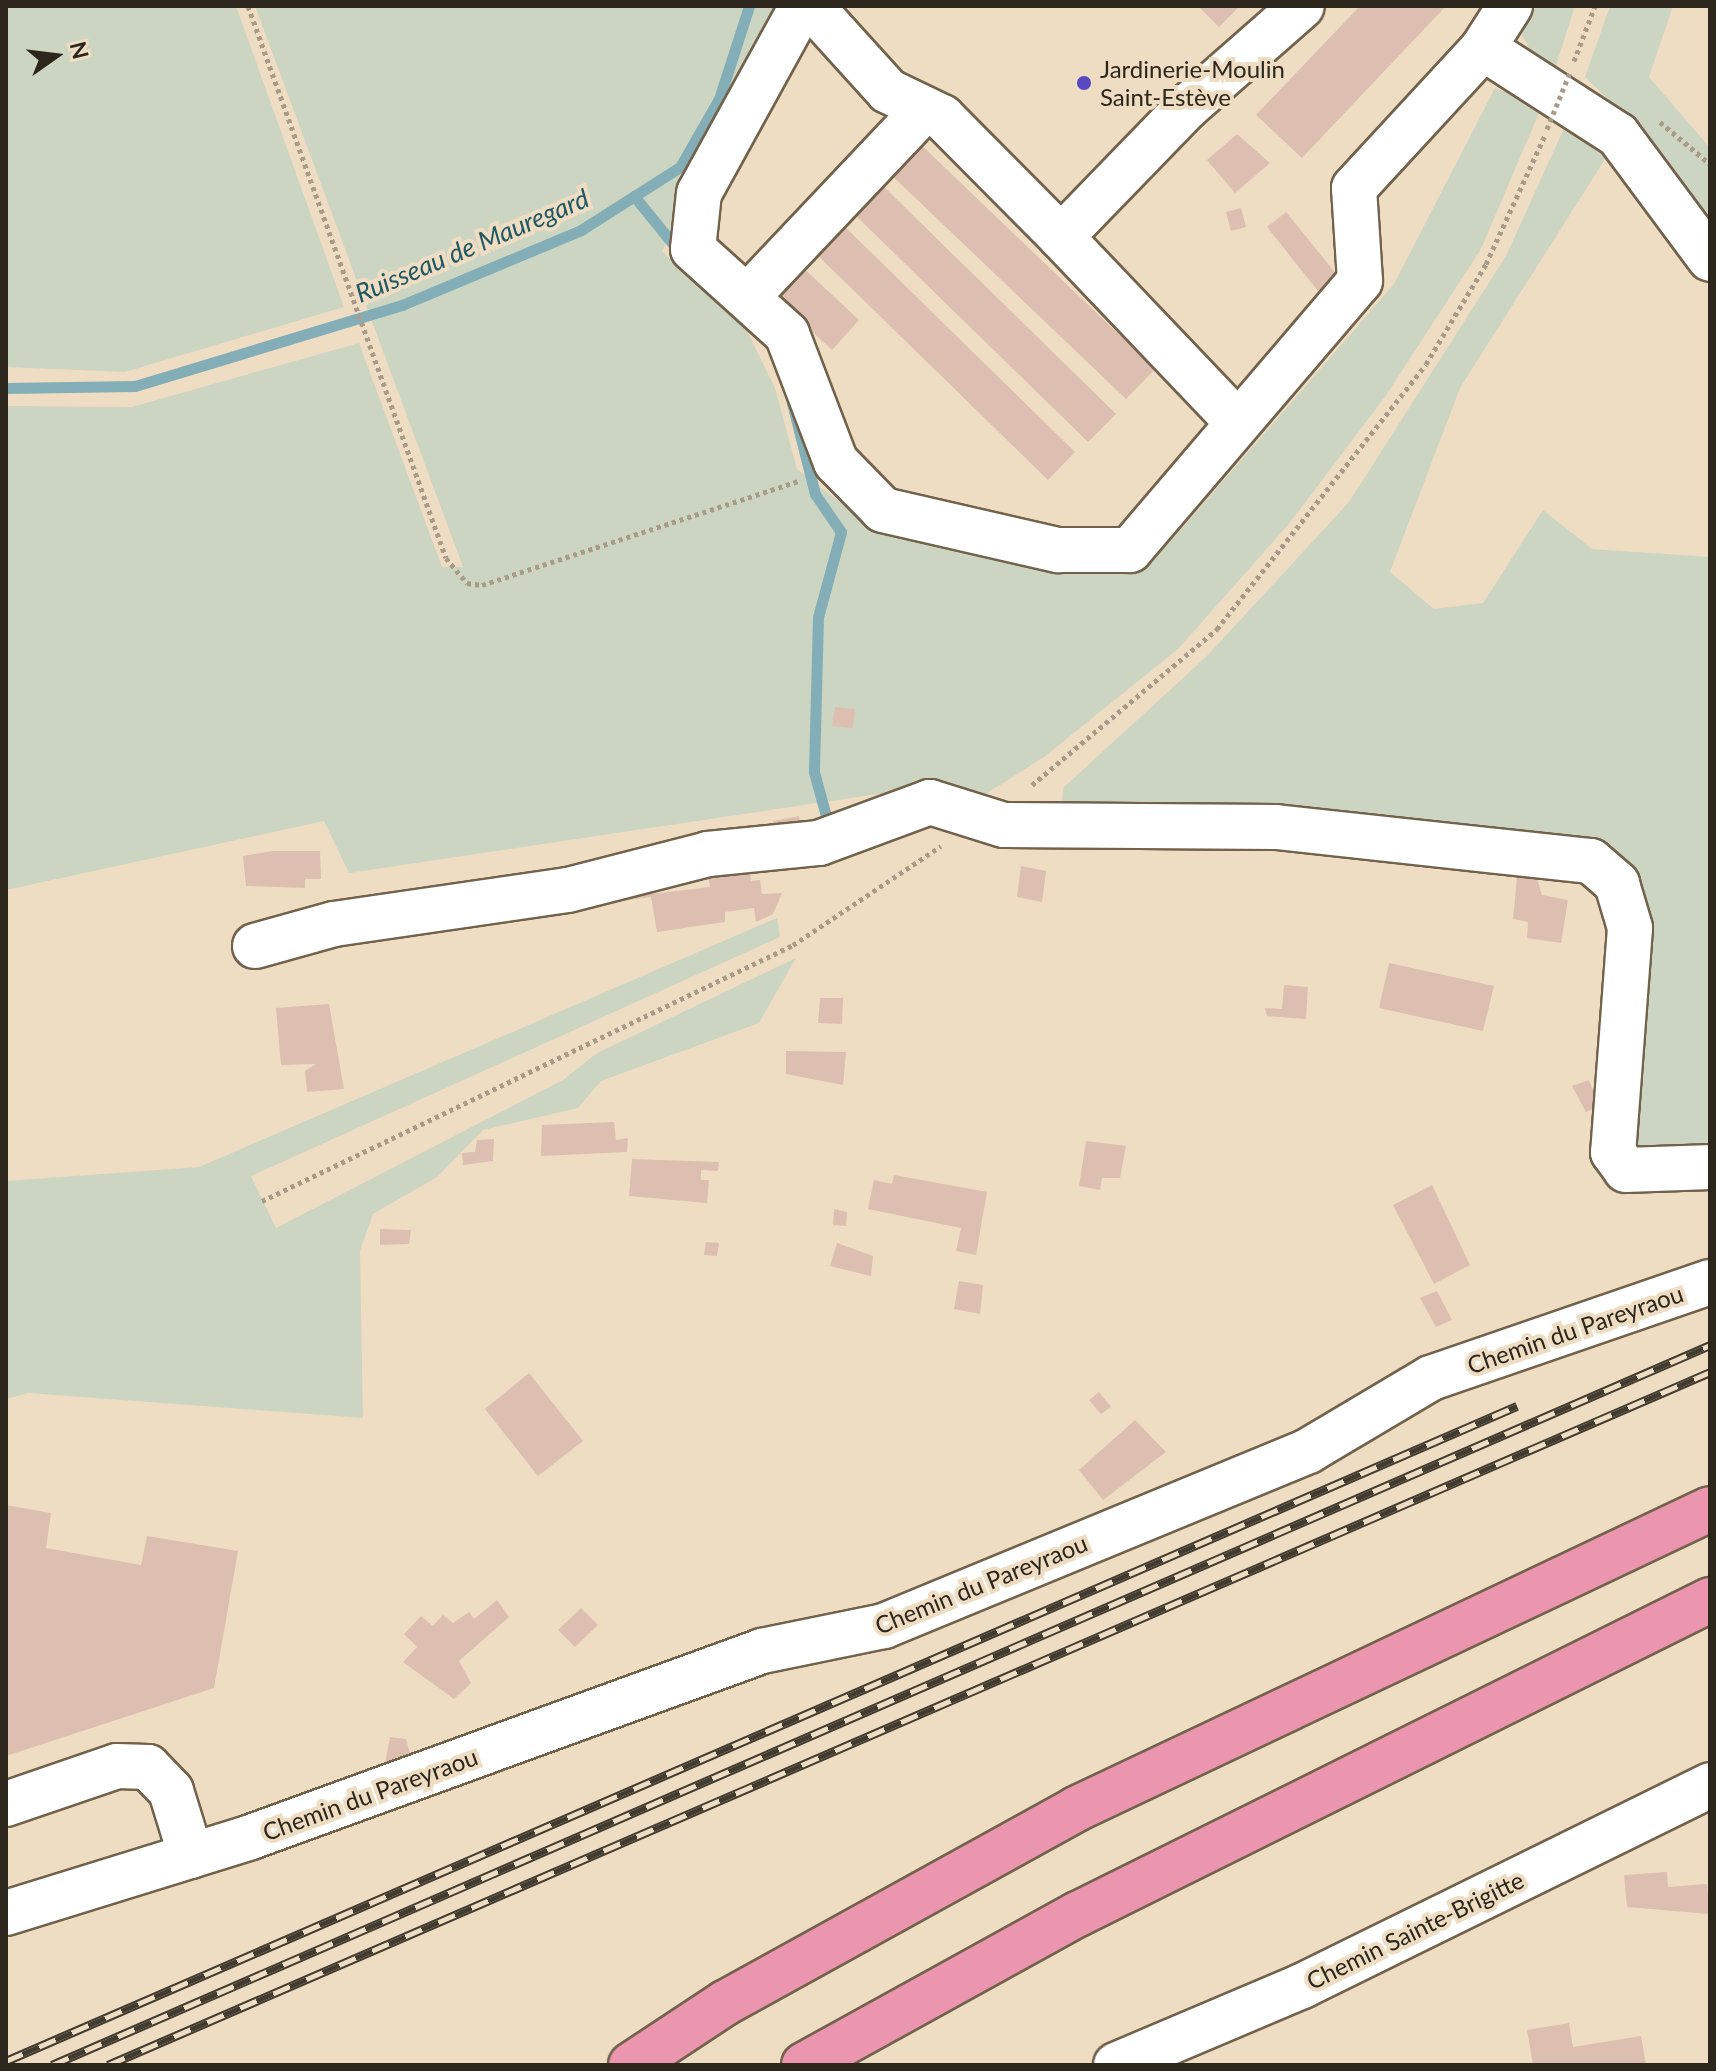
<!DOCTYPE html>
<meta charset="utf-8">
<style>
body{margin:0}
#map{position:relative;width:1716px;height:2071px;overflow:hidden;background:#efddc3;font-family:Lato,sans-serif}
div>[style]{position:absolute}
.green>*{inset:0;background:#ccd5c1}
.stream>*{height:11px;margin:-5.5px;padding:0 5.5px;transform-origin:5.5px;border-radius:5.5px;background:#84aeb7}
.building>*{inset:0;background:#dcbfb0}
.path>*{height:5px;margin-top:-2.5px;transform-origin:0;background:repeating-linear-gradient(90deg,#a99b87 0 4px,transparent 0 8px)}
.roads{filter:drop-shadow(2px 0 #72624c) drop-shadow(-2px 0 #72624c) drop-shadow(0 2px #72624c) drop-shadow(0 -2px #72624c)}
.minor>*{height:44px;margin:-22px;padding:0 22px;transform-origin:22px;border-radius:22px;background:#fff}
.highway>*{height:44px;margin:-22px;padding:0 22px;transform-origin:22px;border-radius:22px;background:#ec95af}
.rail>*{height:9px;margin-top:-4.5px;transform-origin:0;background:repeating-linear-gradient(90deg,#efddc3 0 18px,#423b2f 0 36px);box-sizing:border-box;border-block:2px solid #423b2f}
.path-bridge>*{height:5px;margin-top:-2.5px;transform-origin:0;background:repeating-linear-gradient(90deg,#a99b87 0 4px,transparent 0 8px)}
.dots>*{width:22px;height:22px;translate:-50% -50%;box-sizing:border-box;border:4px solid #efddc3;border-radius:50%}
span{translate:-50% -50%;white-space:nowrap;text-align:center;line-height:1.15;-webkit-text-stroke:8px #efddc3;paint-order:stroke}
.poi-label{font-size:24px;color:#2c261c}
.left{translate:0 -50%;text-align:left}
.street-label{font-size:24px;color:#2c261c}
.water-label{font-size:26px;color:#205964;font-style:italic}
.frame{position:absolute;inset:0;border:8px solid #2c261c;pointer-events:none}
.north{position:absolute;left:16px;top:16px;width:80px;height:80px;-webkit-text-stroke:6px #efddc3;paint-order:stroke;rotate:76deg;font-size:22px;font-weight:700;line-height:32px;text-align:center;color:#2c261c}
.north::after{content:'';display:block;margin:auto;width:28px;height:36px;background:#2c261c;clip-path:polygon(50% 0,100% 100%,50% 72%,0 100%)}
</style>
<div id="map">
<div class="green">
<i style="clip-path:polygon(6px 6px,236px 6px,344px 307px,125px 372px,6px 367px)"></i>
<i style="clip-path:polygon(255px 6px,776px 6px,743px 91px,662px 251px,746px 329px,775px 388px,797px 469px,871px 526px,1052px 573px,1151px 564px,1394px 284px,1495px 88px,1542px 106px,1481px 249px,1385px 397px,1288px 525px,1178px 649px,1044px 757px,975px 801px,925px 787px,349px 873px,324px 821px,6px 890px,6px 406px,132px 407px,359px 343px,442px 567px,463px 567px)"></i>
<i style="clip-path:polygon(1529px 6px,1575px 6px,1554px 72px,1536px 62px,1522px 35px)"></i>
<i style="clip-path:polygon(1610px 6px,1673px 6px,1649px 77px,1710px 148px,1710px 219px,1652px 141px,1585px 77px)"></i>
<i style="clip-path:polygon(1565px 126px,1607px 156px,1460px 388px,1390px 572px,1434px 609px,1483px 603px,1543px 510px,1592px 549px,1710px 557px,1710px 1154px,1634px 1159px,1628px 876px,1062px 805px,1063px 788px,1206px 657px,1349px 502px,1506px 256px)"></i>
<i style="clip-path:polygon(777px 918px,780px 937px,251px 1176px,276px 1228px,563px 1080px,597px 1053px,796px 958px,759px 1023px,601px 1081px,578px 1108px,483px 1130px,437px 1177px,373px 1214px,360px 1251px,363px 1418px,28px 1393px,6px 1399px,6px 1181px,199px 1167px)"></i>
</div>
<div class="stream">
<i style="left:634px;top:196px;width:76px;rotate:50.9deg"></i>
<i style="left:6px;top:388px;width:129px;rotate:-0.9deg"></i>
<i style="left:135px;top:386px;width:279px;rotate:-16.9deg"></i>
<i style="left:402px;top:305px;width:194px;rotate:-22.7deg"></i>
<i style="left:581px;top:230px;width:117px;rotate:-32.5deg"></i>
<i style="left:680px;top:167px;width:78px;rotate:-60.2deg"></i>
<i style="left:719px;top:99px;width:98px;rotate:-72.1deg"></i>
<i style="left:792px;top:403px;width:94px;rotate:75.8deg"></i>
<i style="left:815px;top:494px;width:46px;rotate:55.6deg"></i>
<i style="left:841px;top:532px;width:88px;rotate:105.1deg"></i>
<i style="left:818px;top:617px;width:155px;rotate:91.5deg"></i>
<i style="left:814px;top:772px;width:46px;rotate:74.7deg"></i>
</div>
<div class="building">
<i style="clip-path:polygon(1198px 6px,1240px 6px,1219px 27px)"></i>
<i style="clip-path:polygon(1360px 6px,1446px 6px,1302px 158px,1256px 115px)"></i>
<i style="clip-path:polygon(1237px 134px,1270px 163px,1235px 193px,1207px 160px)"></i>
<i style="clip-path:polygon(915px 139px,1155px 369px,1126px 399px,886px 170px)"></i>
<i style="clip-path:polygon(879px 182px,1116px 414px,1088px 442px,851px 211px)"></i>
<i style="clip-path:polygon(1241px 208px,1246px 227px,1231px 231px,1226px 212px)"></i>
<i style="clip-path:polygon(1286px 212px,1338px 276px,1318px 291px,1267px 227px)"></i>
<i style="clip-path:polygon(835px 217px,1075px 452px,1048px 480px,808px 246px)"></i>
<i style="clip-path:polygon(798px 263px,859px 320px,832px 350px,770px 293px)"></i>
<i style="clip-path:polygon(835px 707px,855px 709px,853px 728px,832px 726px)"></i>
<i style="clip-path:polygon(799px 816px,802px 834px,775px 840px,773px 821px)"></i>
<i style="clip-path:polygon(273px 851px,320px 851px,321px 879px,305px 879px,305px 888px,246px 886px,243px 856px)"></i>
<i style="clip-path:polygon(749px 856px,751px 881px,760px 880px,762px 894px,782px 893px,773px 914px,756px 922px,754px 908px,725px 912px,725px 922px,657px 932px,651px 897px,605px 903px,602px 898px,648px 878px,651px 894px,710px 887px,706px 861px)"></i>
<i style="clip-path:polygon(1021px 866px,1046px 871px,1042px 902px,1017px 897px)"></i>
<i style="clip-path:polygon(1517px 877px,1537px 879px,1542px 895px,1568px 900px,1561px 943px,1527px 938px,1528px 922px,1513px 919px)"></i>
<i style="clip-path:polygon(1389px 963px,1494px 986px,1483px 1031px,1379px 1008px)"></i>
<i style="clip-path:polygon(1284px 985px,1308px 987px,1306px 1019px,1267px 1016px,1265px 1008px,1282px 1009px)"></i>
<i style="clip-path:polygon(820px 998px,843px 998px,842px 1024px,818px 1023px)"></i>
<i style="clip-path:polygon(329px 1004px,344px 1089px,307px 1092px,305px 1071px,316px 1064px,281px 1065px,276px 1008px)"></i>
<i style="clip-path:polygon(786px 1051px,846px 1052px,843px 1085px,786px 1074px)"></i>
<i style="clip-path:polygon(1589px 1080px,1599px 1106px,1586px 1112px,1572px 1086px)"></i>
<i style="clip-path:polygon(614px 1122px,616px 1140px,628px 1138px,627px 1152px,541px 1156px,542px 1125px)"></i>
<i style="clip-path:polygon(494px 1139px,493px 1161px,463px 1165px,462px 1153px,475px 1152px,477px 1140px)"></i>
<i style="clip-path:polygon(1086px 1141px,1126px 1146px,1120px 1178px,1102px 1178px,1100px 1190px,1079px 1186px)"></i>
<i style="clip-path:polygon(632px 1159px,719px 1162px,718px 1171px,701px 1170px,701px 1180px,709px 1180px,707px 1203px,629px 1196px)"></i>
<i style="clip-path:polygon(894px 1175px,987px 1192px,976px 1255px,956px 1251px,961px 1228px,868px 1209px,874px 1180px,892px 1184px)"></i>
<i style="clip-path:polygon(1432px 1185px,1470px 1265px,1434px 1284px,1393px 1205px)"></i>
<i style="clip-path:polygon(834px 1209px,847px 1212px,846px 1226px,833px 1225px)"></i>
<i style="clip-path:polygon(380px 1229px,411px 1230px,409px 1244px,380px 1245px)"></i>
<i style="clip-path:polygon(706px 1242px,719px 1243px,717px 1256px,704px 1255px)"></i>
<i style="clip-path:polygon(837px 1243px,873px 1256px,871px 1276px,830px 1266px)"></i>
<i style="clip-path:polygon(959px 1281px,983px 1285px,980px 1314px,954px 1309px)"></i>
<i style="clip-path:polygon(1437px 1291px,1452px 1320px,1436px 1327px,1420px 1298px)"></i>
<i style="clip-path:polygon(529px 1373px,583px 1441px,538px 1476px,485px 1409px)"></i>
<i style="clip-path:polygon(1099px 1392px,1111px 1407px,1101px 1414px,1089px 1400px)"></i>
<i style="clip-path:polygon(1135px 1420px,1166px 1452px,1103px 1500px,1079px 1470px)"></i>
<i style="clip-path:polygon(6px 1505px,51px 1513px,46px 1548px,141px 1565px,147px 1536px,238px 1551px,214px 1688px,6px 1756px)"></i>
<i style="clip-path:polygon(497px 1600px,509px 1617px,459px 1661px,471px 1683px,454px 1699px,403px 1662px,417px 1647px,404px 1634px,421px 1616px,433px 1626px,443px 1615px,453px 1623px,469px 1612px,474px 1619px)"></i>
<i style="clip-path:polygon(581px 1608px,598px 1625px,575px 1647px,558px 1630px)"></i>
<i style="clip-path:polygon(390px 1737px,406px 1739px,412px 1760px,384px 1768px)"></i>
<i style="clip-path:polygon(1667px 1872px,1668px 1887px,1707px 1884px,1709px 1914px,1627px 1907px,1624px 1875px)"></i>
<i style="clip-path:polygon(1569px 2023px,1573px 2047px,1641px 2036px,1646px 2065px,1533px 2065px,1527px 2030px)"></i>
</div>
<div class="path">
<i style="left:248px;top:6px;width:586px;rotate:70.27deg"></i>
<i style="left:446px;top:558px;width:33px;rotate:50deg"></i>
<i style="left:467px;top:583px;width:15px;rotate:8deg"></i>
<i style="left:482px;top:585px;width:336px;rotate:-18.2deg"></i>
<i style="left:1574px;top:61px;width:59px;rotate:-69.1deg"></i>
<i style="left:1660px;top:122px;width:65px;rotate:40deg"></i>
<i style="left:1032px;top:785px;width:242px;rotate:-40.1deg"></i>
<i style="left:1217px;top:629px;width:337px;rotate:-51.7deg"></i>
<i style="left:1426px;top:364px;width:117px;rotate:-59deg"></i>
<i style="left:1486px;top:264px;width:142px;rotate:-65.4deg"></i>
<i style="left:262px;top:1201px;width:589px;rotate:-25.74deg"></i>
<i style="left:793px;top:945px;width:178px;rotate:-33.8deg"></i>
</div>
<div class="roads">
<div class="minor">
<i style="left:802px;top:6px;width:213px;rotate:118.8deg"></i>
<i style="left:699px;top:193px;width:56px;rotate:96.1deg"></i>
<i style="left:693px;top:249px;width:127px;rotate:42.1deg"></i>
<i style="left:787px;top:334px;width:137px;rotate:69.1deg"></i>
<i style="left:836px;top:462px;width:67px;rotate:45.6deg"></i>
<i style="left:883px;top:510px;width:180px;rotate:12.9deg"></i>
<i style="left:1058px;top:550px;width:72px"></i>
<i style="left:1130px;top:550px;width:354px;rotate:-49.5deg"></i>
<i style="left:1360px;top:281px;width:93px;rotate:-93.7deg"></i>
<i style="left:1354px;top:188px;width:190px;rotate:-47.3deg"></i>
<i style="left:1483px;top:48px;width:161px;rotate:32.8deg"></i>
<i style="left:1618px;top:135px;width:154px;rotate:53.4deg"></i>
<i style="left:811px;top:6px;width:115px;rotate:47.8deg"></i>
<i style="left:888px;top:91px;width:60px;rotate:25.7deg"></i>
<i style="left:942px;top:117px;width:169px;rotate:45.2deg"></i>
<i style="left:1061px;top:237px;width:180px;rotate:-45.9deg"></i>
<i style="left:1186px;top:108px;width:154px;rotate:-41.3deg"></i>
<i style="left:1483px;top:48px;width:50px;rotate:-57.3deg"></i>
<i style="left:1061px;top:237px;width:254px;rotate:46.4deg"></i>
<i style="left:747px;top:297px;width:257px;rotate:-46.6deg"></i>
<i style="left:255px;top:946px;width:82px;rotate:-15.6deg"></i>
<i style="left:334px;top:924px;width:236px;rotate:-8.3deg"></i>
<i style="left:568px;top:890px;width:145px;rotate:-14.4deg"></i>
<i style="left:708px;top:854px;width:112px;rotate:-5.7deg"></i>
<i style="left:819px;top:843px;width:118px;rotate:-20.3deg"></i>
<i style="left:930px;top:802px;width:77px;rotate:17.3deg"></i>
<i style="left:1004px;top:825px;width:272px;rotate:0.4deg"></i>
<i style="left:1276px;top:827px;width:317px;rotate:6.2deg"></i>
<i style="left:1591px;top:861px;width:35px;rotate:41deg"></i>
<i style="left:1617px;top:884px;width:46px;rotate:73.5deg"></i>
<i style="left:1630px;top:928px;width:225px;rotate:94.3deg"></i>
<i style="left:1613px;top:1152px;width:22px;rotate:54deg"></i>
<i style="left:1626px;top:1170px;width:84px;rotate:-2deg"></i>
<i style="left:6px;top:1804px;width:117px;rotate:-18.9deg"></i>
<i style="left:117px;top:1766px;width:31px;rotate:2deg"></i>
<i style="left:148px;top:1767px;width:33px;rotate:46deg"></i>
<i style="left:171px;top:1791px;width:68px;rotate:72.9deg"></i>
<i style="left:6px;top:1913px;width:257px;rotate:-17.2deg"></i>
<i style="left:251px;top:1837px;width:544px;rotate:-20deg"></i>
<i style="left:762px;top:1651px;width:125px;rotate:-11.6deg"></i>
<i style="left:884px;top:1626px;width:459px;rotate:-22.4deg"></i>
<i style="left:1308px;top:1451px;width:143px;rotate:-30.7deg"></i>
<i style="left:1431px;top:1378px;width:295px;rotate:-19deg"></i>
<i style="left:1116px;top:2065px;width:202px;rotate:-23deg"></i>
<i style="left:1302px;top:1986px;width:455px;rotate:-26.2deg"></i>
</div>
<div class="highway">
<i style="left:631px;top:2065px;width:113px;rotate:-33.4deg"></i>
<i style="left:725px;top:2003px;width:401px;rotate:-28.9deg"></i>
<i style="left:1076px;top:1809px;width:701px;rotate:-25.32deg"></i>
<i style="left:804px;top:2065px;width:313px;rotate:-28.9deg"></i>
<i style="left:1078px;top:1914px;width:706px;rotate:-26.42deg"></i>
</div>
</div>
<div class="rail">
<i style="left:6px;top:2061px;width:1647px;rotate:-23.44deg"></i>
<i style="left:52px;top:2065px;width:1808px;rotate:-23.47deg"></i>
<i style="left:108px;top:2065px;width:1745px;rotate:-23.39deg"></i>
</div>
<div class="path-bridge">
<i style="left:1547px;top:129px;width:64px;rotate:-67.9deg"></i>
</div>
<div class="dots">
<i style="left:1084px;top:83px;background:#5548c0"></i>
</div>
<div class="poi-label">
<span class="left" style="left:1100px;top:83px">Jardinerie-Moulin<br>Saint-Estève</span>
</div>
<div class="street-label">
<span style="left:1575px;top:1329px;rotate:-19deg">Chemin du Pareyraou</span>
<span style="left:981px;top:1584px;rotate:-22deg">Chemin du Pareyraou</span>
<span style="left:370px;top:1794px;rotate:-20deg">Chemin du Pareyraou</span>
<span style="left:1415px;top:1930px;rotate:-26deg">Chemin Sainte-Brigitte</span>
</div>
<div class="water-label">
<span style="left:472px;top:246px;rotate:-23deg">Ruisseau de Mauregard</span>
</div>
<div class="frame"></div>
<div class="north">N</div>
</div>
